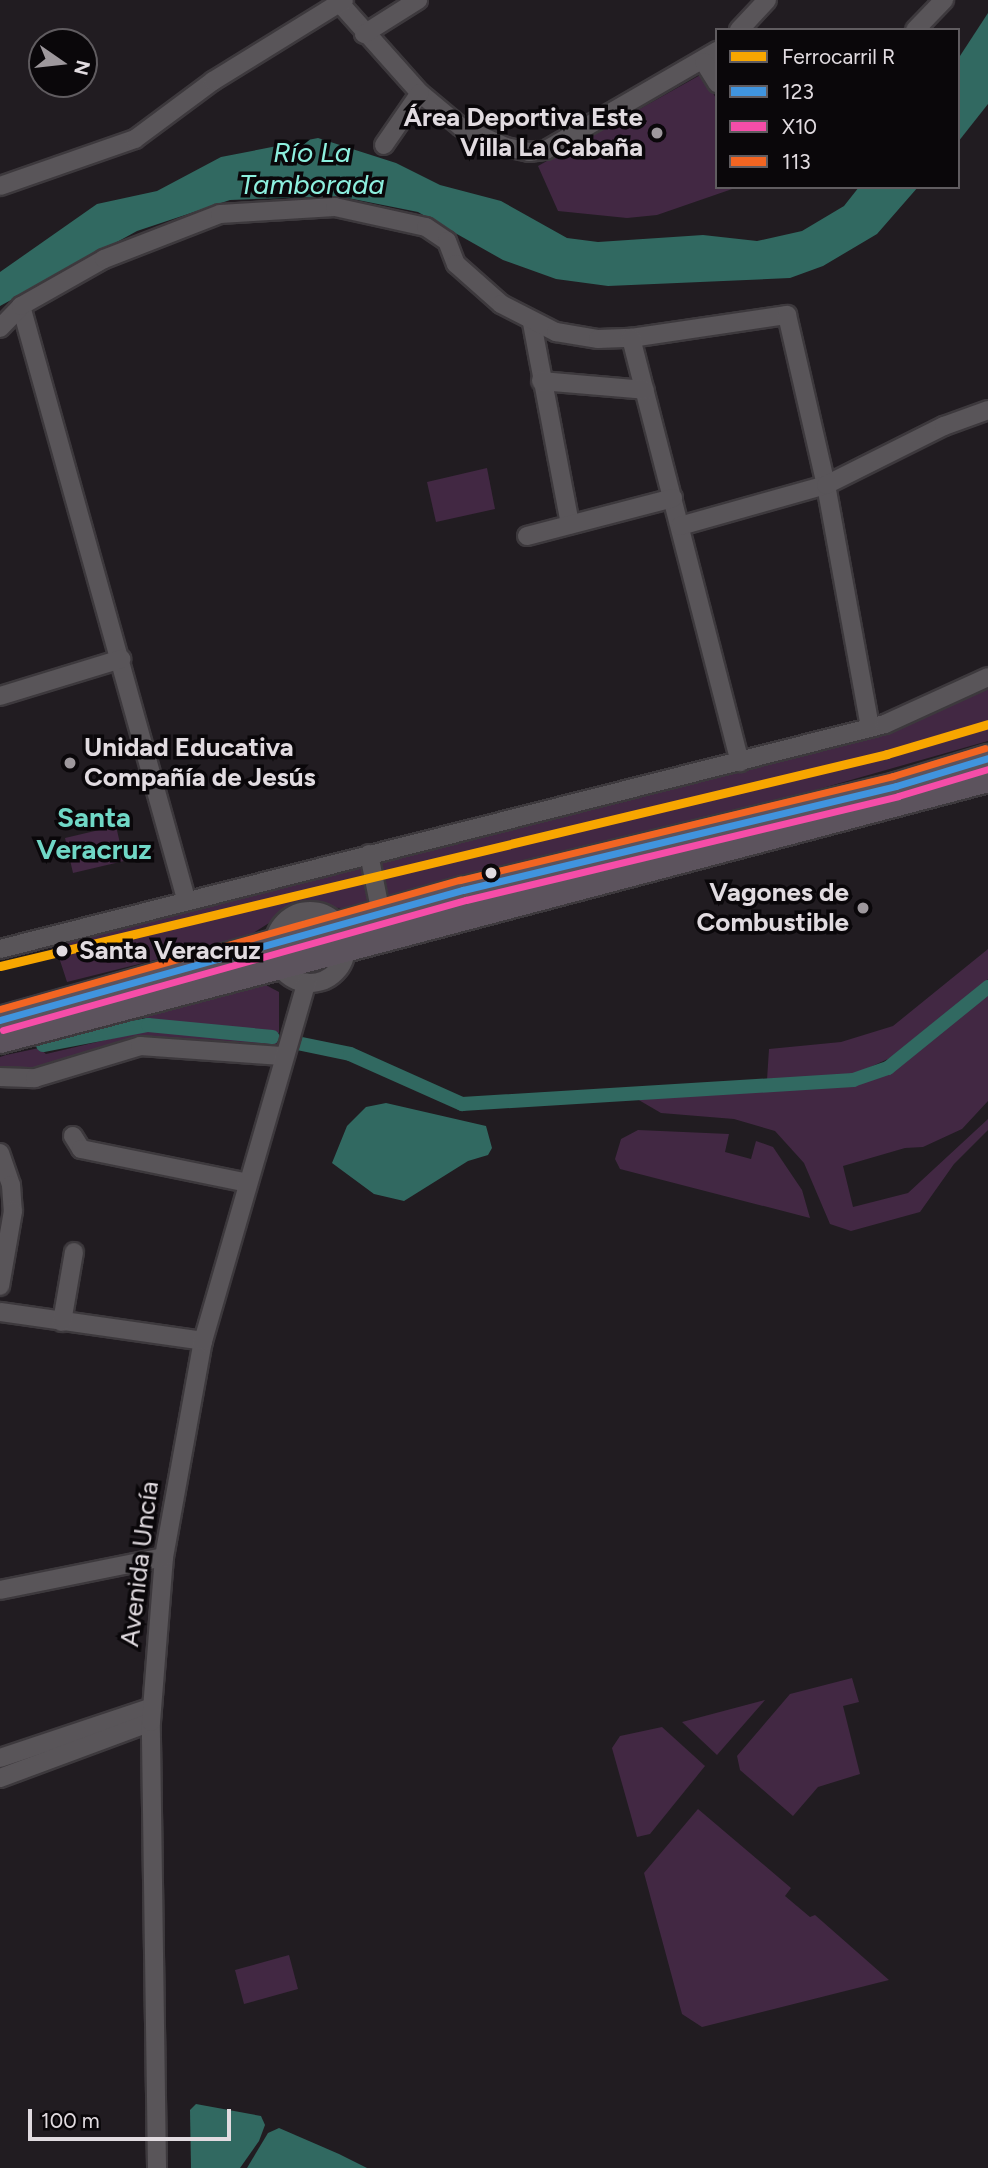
<!DOCTYPE html>
<meta charset="utf-8">
<style>
body{margin:0}
#map{position:relative;width:988px;height:2168px;overflow:hidden;background:#211c21;font-family:Figtree,sans-serif}
div>[style]{position:absolute}
.green>*{inset:0;background:#422843}
.water>*{inset:0;background:#316961}
.canal>*{height:14px;margin:-7px;padding:0 7px;transform-origin:7px;border-radius:7px;background:#316961}
.roads{filter:drop-shadow(2px 0 #3d393d) drop-shadow(-2px 0 #3d393d) drop-shadow(0 2px #3d393d) drop-shadow(0 -2px #3d393d)}
.minor>*{height:18px;margin:-9px;padding:0 9px;transform-origin:9px;border-radius:9px;background:#595559}
.minor>.ring{margin:-9px;padding:0;box-sizing:content-box;background:none;border:18px solid #595559;border-radius:50%}
.highway>*{height:26px;margin:-13px;padding:0 13px;transform-origin:13px;border-radius:13px;background:#5c535d}
.bus-1>*{height:7px;margin:-3.5px;padding:0 3.5px;transform-origin:3.5px;border-radius:3.5px;background:#4094de}
.bus-2>*{height:7px;margin:-3.5px;padding:0 3.5px;transform-origin:3.5px;border-radius:3.5px;background:#f54da8}
.bus-3>*{height:7px;margin:-3.5px;padding:0 3.5px;transform-origin:3.5px;border-radius:3.5px;background:#f26522}
.rail-1>*{height:9px;margin:-4.5px;padding:0 4.5px;transform-origin:4.5px;border-radius:4.5px;background:#f7a600}
.dots>*{width:19px;height:19px;translate:-50% -50%;box-sizing:border-box;border:4px solid #0a070a;border-radius:50%}
span{translate:-50% -50%;white-space:nowrap;text-align:center;line-height:1.15;-webkit-text-stroke:7px #0a070a;paint-order:stroke}
.poi-label{font-size:26px;color:#e1dbe0;font-weight:700}
.right{translate:-100% -50%;text-align:right}
.left{translate:0 -50%;text-align:left}
.stop-label{font-size:26px;color:#e1dbe0;font-weight:700}
.street-label{font-size:26px;color:#e1dbe0}
.water-label{font-size:28px;color:#8defde;font-style:italic}
.neighbourhood-label{font-size:28px;color:#70d7c6;font-weight:700}
.legend{position:absolute;left:715px;top:28px;width:245px;height:161px;box-sizing:border-box;background:#0a070a;border:2px solid #605c60;margin:0;padding:9px 12px;list-style:none;font-size:21px;color:#e1dbe0}
.legend li{display:flex;align-items:center;gap:14px;height:35px}
.legend b{width:35px;border:2px solid #605c60}
.north{position:absolute;left:28px;top:28px;width:70px;height:70px;box-sizing:border-box;background:#0a070a;border:2px solid #605c60;border-radius:50%;rotate:104deg;font-size:19px;font-weight:700;line-height:28px;text-align:center;color:#e1dbe0}
.north::after{content:'';display:block;margin:auto;width:24px;height:32px;background:#9e989d;clip-path:polygon(50% 0,100% 100%,50% 72%,0 100%)}
.scale{position:absolute;left:28px;top:2109px;width:203px;height:32px;box-sizing:border-box;border:4px solid #e1dbe0;border-top:0;padding-left:9px;font-size:21px;line-height:24px;white-space:nowrap;color:#e1dbe0;-webkit-text-stroke:5px #0a070a;paint-order:stroke}
</style>
<div id="map">
<div class="green">
<i style="clip-path:polygon(702px 74px,717px 100px,717px 187px,738px 187px,657px 215px,627px 218px,558px 211px,538px 166px)"></i>
<i style="clip-path:polygon(487px 468px,495px 509px,436px 522px,427px 482px)"></i>
<i style="clip-path:polygon(988px 689px,988px 741px,770px 803px,342px 908px,306px 907px,285px 913px,247px 937px,67px 982px,54px 942px,338px 868px,620px 803px,879px 734px)"></i>
<i style="clip-path:polygon(116px 826px,124px 861px,73px 873px,65px 838px)"></i>
<i style="clip-path:polygon(988px 949px,988px 979px,890px 1058px,855px 1074px,767px 1080px,769px 1049px,841px 1042px,893px 1026px)"></i>
<i style="clip-path:polygon(262px 983px,279px 992px,279px 1033px,135px 1017px)"></i>
<i style="clip-path:polygon(988px 993px,988px 1101px,962px 1129px,923px 1147px,905px 1148px,843px 1166px,853px 1207px,908px 1193px,988px 1119px,988px 1130px,954px 1164px,920px 1212px,851px 1231px,830px 1224px,804px 1163px,775px 1131px,734px 1119px,661px 1113px,637px 1099px,857px 1084px,884px 1074px,917px 1052px)"></i>
<i style="clip-path:polygon(148px 1030px,277px 1042px,276px 1048px,154px 1038px,36px 1070px,0 1069px,0 1057px,6px 1055px,39px 1048px,46px 1054px)"></i>
<i style="clip-path:polygon(638px 1130px,729px 1134px,725px 1152px,751px 1159px,756px 1141px,773px 1147px,802px 1190px,810px 1218px,620px 1169px,615px 1159px,621px 1139px)"></i>
<i style="clip-path:polygon(852px 1678px,859px 1702px,843px 1706px,860px 1774px,818px 1787px,793px 1816px,740px 1770px,737px 1756px,790px 1694px)"></i>
<i style="clip-path:polygon(765px 1700px,717px 1755px,682px 1722px)"></i>
<i style="clip-path:polygon(662px 1727px,705px 1766px,650px 1834px,637px 1837px,612px 1748px,620px 1736px)"></i>
<i style="clip-path:polygon(698px 1809px,791px 1888px,785px 1896px,810px 1917px,815px 1915px,889px 1980px,702px 2027px,682px 2014px,644px 1873px)"></i>
<i style="clip-path:polygon(289px 1955px,298px 1989px,244px 2004px,235px 1970px)"></i>
</div>
<div class="water">
<i style="clip-path:polygon(988px 13px,988px 104px,958px 142px,958px 59px)"></i>
<i style="clip-path:polygon(318px 138px,396px 163px,440px 185px,501px 201px,567px 238px,598px 242px,703px 235px,757px 241px,802px 231px,844px 206px,859px 187px,918px 187px,877px 234px,823px 266px,790px 278px,608px 286px,556px 279px,503px 260px,418px 212px,338px 196px,230px 200px,137px 231px,0 306px,0 272px,97px 204px,157px 191px,221px 157px)"></i>
<i style="clip-path:polygon(386px 1103px,486px 1126px,492px 1148px,488px 1155px,468px 1161px,404px 1201px,374px 1194px,332px 1163px,347px 1126px,366px 1107px)"></i>
<i style="clip-path:polygon(196px 2104px,261px 2116px,265px 2125px,259px 2141px,240px 2168px,191px 2168px,190px 2110px)"></i>
<i style="clip-path:polygon(279px 2128px,339px 2154px,367px 2168px,247px 2168px,268px 2133px)"></i>
</div>
<div class="canal">
<i style="left:297px;top:1043px;width:54px;rotate:11.7deg"></i>
<i style="left:350px;top:1054px;width:123px;rotate:24.1deg"></i>
<i style="left:462px;top:1104px;width:392px;rotate:-3.5deg"></i>
<i style="left:853px;top:1080px;width:37px;rotate:-19deg"></i>
<i style="left:888px;top:1068px;width:129px;rotate:-39deg"></i>
<i style="left:43px;top:1045px;width:107px;rotate:-10.8deg"></i>
<i style="left:148px;top:1025px;width:125px;rotate:5.5deg"></i>
</div>
<div class="roads">
<div class="minor">
<i style="left:337px;top:0;width:125px;rotate:48.3deg"></i>
<i style="left:420px;top:93px;width:53px;rotate:39.7deg"></i>
<i style="left:461px;top:127px;width:49px;rotate:24deg"></i>
<i style="left:506px;top:147px;width:24px;rotate:12deg"></i>
<i style="left:529px;top:152px;width:17px;rotate:-7deg"></i>
<i style="left:546px;top:150px;width:198px;rotate:-30.1deg"></i>
<i style="left:739px;top:30px;width:41px;rotate:-47deg"></i>
<i style="left:915px;top:30px;width:42px;rotate:-46deg"></i>
<i style="left:364px;top:34px;width:64px;rotate:-32.2deg"></i>
<i style="left:704px;top:62px;width:25px;rotate:58deg"></i>
<i style="left:384px;top:145px;width:63px;rotate:-55.3deg"></i>
<i style="left:0;top:186px;width:143px;rotate:-19.2deg"></i>
<i style="left:135px;top:139px;width:97px;rotate:-36.6deg"></i>
<i style="left:213px;top:81px;width:154px;rotate:-31.7deg"></i>
<i style="left:21px;top:306px;width:616px;rotate:74.45deg"></i>
<i style="left:532px;top:323px;width:205px;rotate:79.3deg"></i>
<i style="left:0;top:328px;width:30px;rotate:-46deg"></i>
<i style="left:21px;top:306px;width:95px;rotate:-29.5deg"></i>
<i style="left:104px;top:259px;width:124px;rotate:-21.2deg"></i>
<i style="left:220px;top:214px;width:115px;rotate:-3.5deg"></i>
<i style="left:335px;top:207px;width:93px;rotate:12.4deg"></i>
<i style="left:426px;top:227px;width:25px;rotate:34deg"></i>
<i style="left:447px;top:241px;width:25px;rotate:69deg"></i>
<i style="left:456px;top:264px;width:60px;rotate:41.6deg"></i>
<i style="left:501px;top:304px;width:62px;rotate:27deg"></i>
<i style="left:556px;top:332px;width:43px;rotate:9.5deg"></i>
<i style="left:598px;top:339px;width:33px;rotate:-2deg"></i>
<i style="left:631px;top:338px;width:158px;rotate:-8.4deg"></i>
<i style="left:787px;top:315px;width:174px;rotate:77.1deg"></i>
<i style="left:826px;top:485px;width:246px;rotate:79.7deg"></i>
<i style="left:631px;top:338px;width:438px;rotate:75.6deg"></i>
<i style="left:541px;top:381px;width:104px;rotate:4.9deg"></i>
<i style="left:680px;top:526px;width:152px;rotate:-15.7deg"></i>
<i style="left:826px;top:485px;width:132px;rotate:-26.6deg"></i>
<i style="left:944px;top:426px;width:47px;rotate:-20deg"></i>
<i style="left:527px;top:536px;width:151px;rotate:-14.6deg"></i>
<i style="left:0;top:696px;width:127px;rotate:-17deg"></i>
<i style="left:369px;top:854px;width:61px;rotate:78.7deg"></i>
<i class="ring" style="left:274px;top:911px;width:54px;height:54px"></i>
<i style="left:0;top:949px;width:913px;rotate:-14.26deg"></i>
<i style="left:885px;top:724px;width:113px;rotate:-24.5deg"></i>
<i style="left:0;top:1077px;width:35px;rotate:2deg"></i>
<i style="left:35px;top:1078px;width:110px;rotate:-16.9deg"></i>
<i style="left:140px;top:1046px;width:142px;rotate:4deg"></i>
<i style="left:73px;top:1136px;width:15px;rotate:58deg"></i>
<i style="left:81px;top:1149px;width:170px;rotate:11.5deg"></i>
<i style="left:0;top:1153px;width:34px;rotate:71deg"></i>
<i style="left:11px;top:1185px;width:26px;rotate:86deg"></i>
<i style="left:13px;top:1211px;width:76px;rotate:99.8deg"></i>
<i style="left:0;top:1312px;width:205px;rotate:8.1deg"></i>
<i style="left:62px;top:1322px;width:71px;rotate:-80.3deg"></i>
<i style="left:0;top:1590px;width:167px;rotate:-11.4deg"></i>
<i style="left:0;top:1758px;width:160px;rotate:-18.5deg"></i>
<i style="left:0;top:1778px;width:161px;rotate:-20.3deg"></i>
<i style="left:157px;top:2168px;width:446px;rotate:-90.8deg"></i>
<i style="left:151px;top:1722px;width:166px;rotate:-85.5deg"></i>
<i style="left:164px;top:1557px;width:219px;rotate:-79.8deg"></i>
<i style="left:203px;top:1341px;width:373px;rotate:-73.9deg"></i>
</div>
<div class="highway">
<i style="left:0;top:1020px;width:481px;rotate:-15.7deg"></i>
<i style="left:463px;top:890px;width:445px;rotate:-13.5deg"></i>
<i style="left:896px;top:786px;width:96px;rotate:-16.9deg"></i>
<i style="left:0;top:1040px;width:1022px;rotate:-14.8deg"></i>
</div>
</div>
<div class="bus-1">
<i style="left:0;top:1020px;width:481px;rotate:-15.7deg"></i>
<i style="left:463px;top:890px;width:445px;rotate:-13.5deg"></i>
<i style="left:896px;top:786px;width:96px;rotate:-16.9deg"></i>
</div>
<div class="bus-2">
<i style="left:3px;top:1030px;width:481px;rotate:-15.7deg"></i>
<i style="left:466px;top:900px;width:444px;rotate:-13.5deg"></i>
<i style="left:898px;top:796px;width:94px;rotate:-16.7deg"></i>
</div>
<div class="bus-3">
<i style="left:0;top:1009px;width:478px;rotate:-15.7deg"></i>
<i style="left:460px;top:880px;width:445px;rotate:-13.5deg"></i>
<i style="left:893px;top:776px;width:96px;rotate:-16.9deg"></i>
</div>
<div class="rail-1">
<i style="left:0;top:966px;width:912px;rotate:-13.44deg"></i>
<i style="left:887px;top:754px;width:105px;rotate:-16.5deg"></i>
</div>
<div class="dots">
<i style="left:657px;top:133px;background:#9e989d"></i>
<i style="left:70px;top:763px;background:#9e989d"></i>
<i style="left:491px;top:873px;background:#e1dbe0"></i>
<i style="left:863px;top:908px;background:#9e989d"></i>
<i style="left:62px;top:951px;background:#e1dbe0"></i>
</div>
<div class="poi-label">
<span class="right" style="left:643px;top:133px">Área Deportiva Este<br>Villa La Cabaña</span>
<span class="left" style="left:84px;top:763px">Unidad Educativa<br>Compañía de Jesús</span>
<span class="right" style="left:849px;top:908px">Vagones de<br>Combustible</span>
</div>
<div class="stop-label">
<span class="left" style="left:79px;top:951px">Santa Veracruz</span>
</div>
<div class="street-label">
<span style="left:140px;top:1564px;rotate:-83deg">Avenida Uncía</span>
</div>
<div class="water-label">
<span style="left:312px;top:168px">Río La<br>Tamborada</span>
</div>
<div class="neighbourhood-label">
<span style="left:94px;top:833px">Santa<br>Veracruz</span>
</div>
<ul class="legend">
<li><b style="height:9px;background:#f7a600"></b>Ferrocarril R</li>
<li><b style="height:9px;background:#4094de"></b>123</li>
<li><b style="height:9px;background:#f54da8"></b>X10</li>
<li><b style="height:9px;background:#f26522"></b>113</li>
</ul>
<div class="north">N</div>
<div class="scale">100 m</div>
</div>
